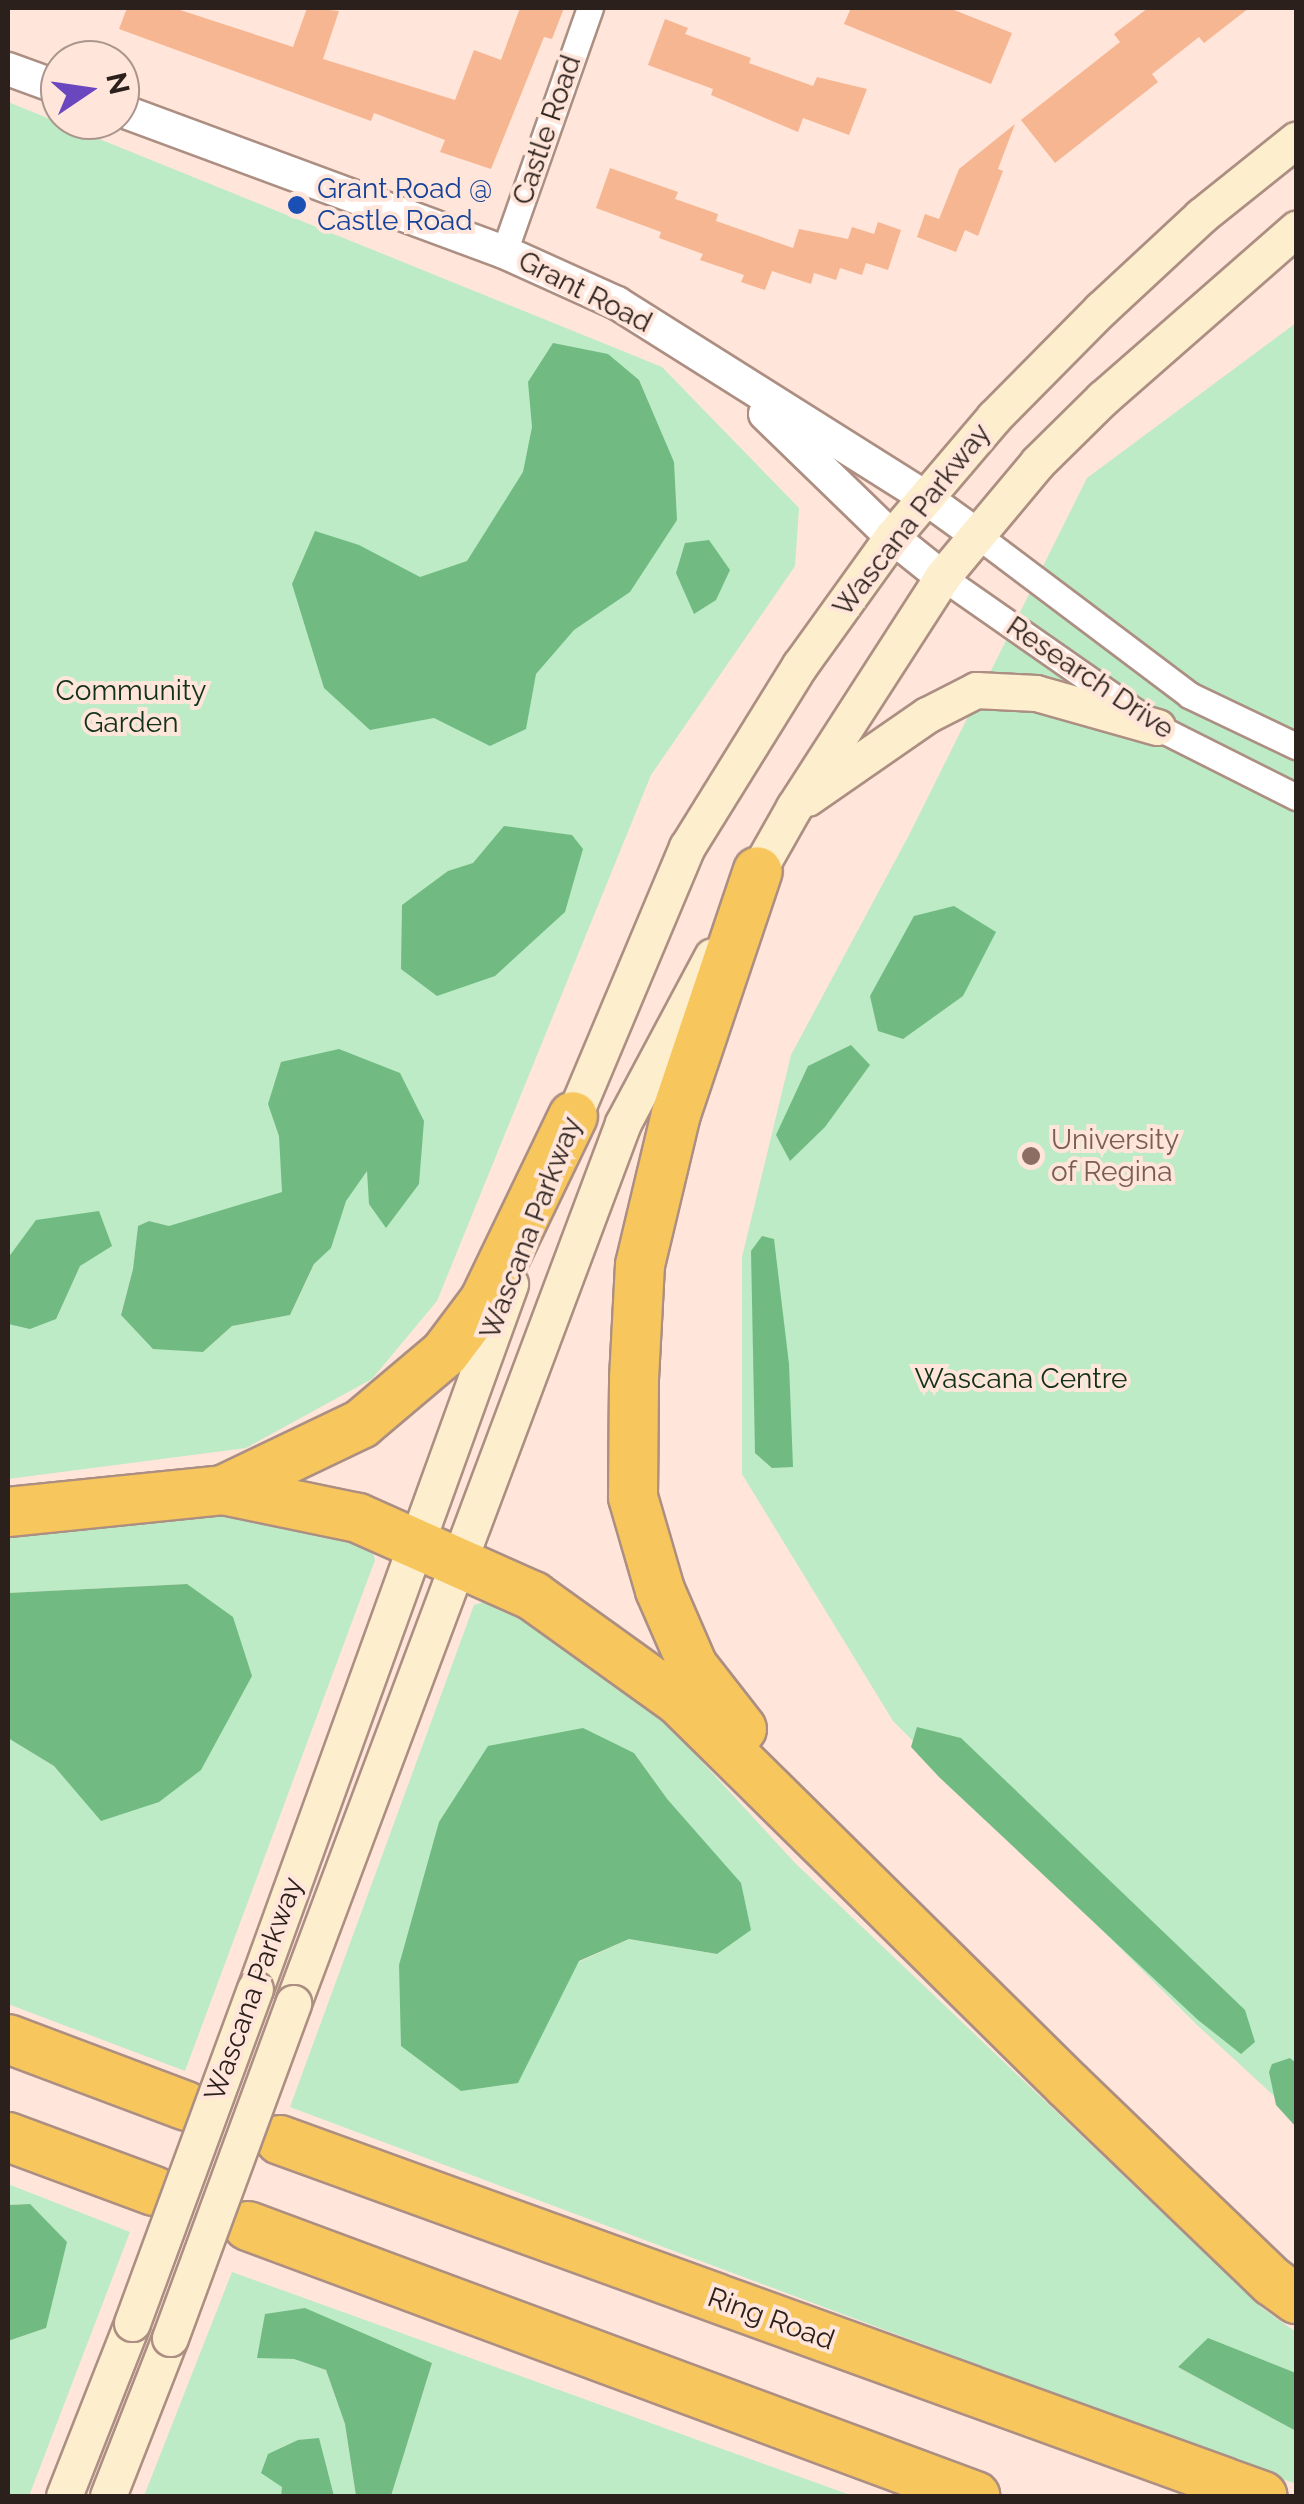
<!DOCTYPE html>
<style>
body{margin:0}
#map{position:relative;width:1304px;height:2504px;overflow:hidden;background:#ffe5da;font-family:Raleway,sans-serif}
div>[style]{position:absolute}
.green>*{inset:0;background:#bcebc5}
.forest>*{inset:0;background:#71bb83}
.building>*{inset:0;background:#f6b692}
.roads{filter:drop-shadow(2px 0 #ac8f82) drop-shadow(-2px 0 #ac8f82) drop-shadow(0 2px #ac8f82) drop-shadow(0 -2px #ac8f82)}
.minor>*{height:25px;margin:-12.5px;padding:0 12.5px;transform-origin:12.5px;border-radius:12.5px;background:#fff}
.tertiary>*{height:32px;margin:-16px;padding:0 16px;transform-origin:16px;border-radius:16px;background:#fff}
.secondary>*{height:35px;margin:-17.5px;padding:0 17.5px;transform-origin:17.5px;border-radius:17.5px;background:#fdeece}
.motorway>*{height:48px;margin:-24px;padding:0 24px;transform-origin:24px;border-radius:24px;background:#f7c65c}
.bridges{filter:drop-shadow(2px 0 #ac8f82) drop-shadow(-2px 0 #ac8f82) drop-shadow(0 2px #ac8f82) drop-shadow(0 -2px #ac8f82)}
.secondary-bridge>*{height:35px;margin:-17.5px;padding:0 17.5px;transform-origin:17.5px;border-radius:17.5px;background:#fdeece}
.dots>*{width:28px;height:28px;translate:-50% -50%;box-sizing:border-box;border:5px solid #ffe5da;border-radius:50%}
span{translate:-50% -50%;white-space:nowrap;text-align:center;line-height:1.15;-webkit-text-stroke:8px #ffe5da;paint-order:stroke}
.street-label{font-size:28px;color:#2b201b}
.transit-label{font-size:28px;color:#164399}
.left{translate:0 -50%;text-align:left}
.park-label{font-size:28px;color:#11311a}
.education-label{font-size:28px;color:#785e54}
.frame{position:absolute;inset:0;border:10px solid #2b201b;pointer-events:none}
.north{position:absolute;left:40px;top:40px;width:100px;height:100px;box-sizing:border-box;background:#ffe5da;border:2px solid #aa968e;border-radius:50%;rotate:77deg;font-size:28px;font-weight:700;line-height:40px;text-align:center;color:#2b201b}
.north::after{content:'';display:block;margin:auto;width:35px;height:45px;background:#6a46bf;clip-path:polygon(50% 0,100% 100%,50% 72%,0 100%)}
</style>
<div id="map">
<div class="green">
<i style="clip-path:polygon(evenodd,8px 102px,662px 367px,799px 508px,795px 566px,651px 775px,437px 1301px,372px 1379px,246px 1448px,8px 1479px,8px 1324px,30px 1328px,69px 1288px,80px 1266px,8px 1259px,8px 102px,149px 1221px,314px 1264px,314px 1265px,290px 1315px,232px 1326px,203px 1352px,121px 1314px,133px 1269px,138px 1226px,149px 1221px)"></i>
<i style="clip-path:polygon(1296px 323px,1296px 2116px,1197px 2025px,893px 1721px,742px 1474px,742px 1257px,791px 1055px,909px 835px,1087px 478px)"></i>
<i style="clip-path:polygon(213px 1507px,369px 1539px,375px 1560px,185px 2071px,8px 2004px,8px 1738px,54px 1766px,102px 1820px,187px 1584px,8px 1593px,8px 1527px)"></i>
<i style="clip-path:polygon(evenodd,494px 1599px,626px 1679px,795px 1863px,1262px 2308px,1296px 2332px,1296px 2373px,1208px 2339px,1178px 2367px,1296px 2431px,1296px 2484px,290px 2107px,474px 1605px,494px 1599px,634px 1753px,668px 1800px,717px 1954px,629px 1939px,579px 1962px,634px 1753px)"></i>
<i style="clip-path:polygon(8px 2184px,130px 2232px,29px 2496px,8px 2496px,8px 2341px,46px 2328px,30px 2204px,8px 2205px)"></i>
<i style="clip-path:polygon(232px 2272px,853px 2496px,391px 2496px,432px 2363px,257px 2358px,294px 2359px,326px 2370px,345px 2424px,356px 2496px,334px 2496px,318px 2438px,282px 2487px,281px 2496px,144px 2496px)"></i>
</div>
<div class="forest">
<i style="clip-path:polygon(553px 343px,608px 354px,639px 380px,674px 462px,677px 520px,630px 592px,574px 630px,536px 674px,526px 729px,490px 746px,434px 718px,370px 730px,324px 688px,292px 584px,315px 531px,359px 545px,420px 577px,467px 561px,523px 472px,532px 427px,528px 382px)"></i>
<i style="clip-path:polygon(709px 540px,730px 570px,716px 600px,694px 614px,676px 573px,685px 543px)"></i>
<i style="clip-path:polygon(504px 826px,572px 835px,583px 849px,565px 912px,495px 976px,437px 996px,401px 969px,402px 905px,448px 871px,473px 863px)"></i>
<i style="clip-path:polygon(954px 906px,996px 932px,963px 996px,903px 1039px,878px 1031px,870px 996px,914px 916px)"></i>
<i style="clip-path:polygon(851px 1045px,870px 1065px,825px 1127px,790px 1161px,776px 1135px,808px 1066px)"></i>
<i style="clip-path:polygon(339px 1049px,400px 1073px,424px 1121px,419px 1184px,386px 1228px,369px 1204px,367px 1171px,346px 1201px,331px 1248px,314px 1264px,290px 1315px,232px 1326px,203px 1352px,153px 1349px,121px 1315px,133px 1269px,138px 1226px,149px 1221px,169px 1226px,282px 1192px,279px 1136px,268px 1104px,281px 1062px)"></i>
<i style="clip-path:polygon(99px 1211px,112px 1246px,80px 1266px,56px 1319px,30px 1329px,8px 1324px,8px 1258px,36px 1220px)"></i>
<i style="clip-path:polygon(762px 1236px,774px 1239px,789px 1364px,793px 1467px,772px 1468px,755px 1453px,751px 1251px)"></i>
<i style="clip-path:polygon(187px 1584px,233px 1617px,252px 1676px,201px 1770px,159px 1802px,101px 1821px,54px 1766px,8px 1738px,8px 1593px)"></i>
<i style="clip-path:polygon(917px 1727px,961px 1738px,1245px 2010px,1255px 2042px,1241px 2054px,1198px 2020px,939px 1777px,911px 1747px)"></i>
<i style="clip-path:polygon(583px 1728px,634px 1753px,668px 1800px,741px 1883px,751px 1930px,717px 1954px,629px 1939px,579px 1961px,518px 2083px,461px 2091px,401px 2046px,399px 1965px,439px 1822px,488px 1746px)"></i>
<i style="clip-path:polygon(1290px 2058px,1296px 2063px,1296px 2127px,1276px 2105px,1269px 2072px,1272px 2064px)"></i>
<i style="clip-path:polygon(30px 2204px,67px 2242px,46px 2328px,8px 2341px,8px 2205px)"></i>
<i style="clip-path:polygon(305px 2308px,432px 2363px,391px 2496px,356px 2496px,345px 2424px,326px 2370px,294px 2359px,257px 2358px,265px 2314px)"></i>
<i style="clip-path:polygon(1208px 2338px,1296px 2373px,1296px 2431px,1178px 2367px)"></i>
<i style="clip-path:polygon(319px 2438px,334px 2496px,281px 2496px,282px 2487px,261px 2473px,268px 2454px,298px 2440px)"></i>
</div>
<div class="building">
<i style="clip-path:polygon(127px 8px,174px 8px,293px 47px,307px 8px,339px 11px,323px 59px,455px 100px,474px 50px,501px 60px,520px 8px,564px 8px,552px 39px,544px 37px,491px 169px,440px 152px,445px 140px,374px 113px,371px 121px,119px 29px)"></i>
<i style="clip-path:polygon(851px 8px,949px 8px,1012px 33px,991px 84px,844px 24px)"></i>
<i style="clip-path:polygon(1148px 8px,1249px 8px,1204px 43px,1199px 37px,1152px 74px,1158px 82px,1055px 163px,1021px 120px,1120px 42px,1114px 34px)"></i>
<i style="clip-path:polygon(665px 19px,688px 28px,685px 34px,751px 58px,749px 63px,813px 86px,817px 77px,867px 89px,849px 135px,803px 118px,798px 132px,711px 95px,713px 89px,648px 65px)"></i>
<i style="clip-path:polygon(1015px 124px,998px 169px,1003px 171px,978px 236px,965px 230px,956px 252px,917px 237px,925px 214px,939px 219px,959px 169px)"></i>
<i style="clip-path:polygon(610px 168px,678px 192px,675px 199px,718px 214px,716px 221px,793px 248px,799px 229px,848px 239px,852px 227px,874px 234px,878px 222px,901px 230px,888px 270px,866px 263px,862px 275px,840px 268px,836px 280px,814px 273px,811px 284px,772px 271px,765px 290px,741px 282px,744px 275px,700px 260px,703px 254px,659px 238px,661px 232px,596px 208px)"></i>
</div>
<div class="roads">
<div class="minor">
<i style="left:504px;top:252px;width:259px;rotate:-70.6deg"></i>
<i style="left:977px;top:535px;width:266px;rotate:37deg"></i>
<i style="left:1189px;top:695px;width:119px;rotate:25.5deg"></i>
<i style="left:942px;top:577px;width:262px;rotate:34.9deg"></i>
<i style="left:1157px;top:727px;width:156px;rotate:26.7deg"></i>
</div>
<div class="tertiary">
<i style="left:8px;top:69px;width:55px;rotate:20.1deg"></i>
<i style="left:120px;top:110px;width:409px;rotate:20.3deg"></i>
<i style="left:504px;top:252px;width:124px;rotate:24.3deg"></i>
<i style="left:617px;top:303px;width:362px;rotate:32.2deg"></i>
<i style="left:923px;top:496px;width:67px;rotate:35.8deg"></i>
<i style="left:765px;top:414px;width:177px;rotate:44.1deg"></i>
<i style="left:892px;top:537px;width:64px;rotate:38.7deg"></i>
</div>
<div class="secondary">
<i style="left:807px;top:798px;width:146px;rotate:-34.7deg"></i>
<i style="left:927px;top:715px;width:55px;rotate:-27deg"></i>
<i style="left:976px;top:690px;width:60px;rotate:2.9deg"></i>
<i style="left:1036px;top:693px;width:126px;rotate:15.7deg"></i>
<i style="left:746px;top:892px;width:98px;rotate:-60.5deg"></i>
<i style="left:794px;top:807px;width:274px;rotate:-57.2deg"></i>
<i style="left:942px;top:577px;width:55px;rotate:-50.2deg"></i>
<i style="left:977px;top:535px;width:95px;rotate:-50.1deg"></i>
<i style="left:1038px;top:462px;width:91px;rotate:-44.6deg"></i>
<i style="left:1103px;top:398px;width:257px;rotate:-41.2deg"></i>
<i style="left:565px;top:1137px;width:315px;rotate:-67.2deg"></i>
<i style="left:687px;top:847px;width:214px;rotate:-58.2deg"></i>
<i style="left:800px;top:665px;width:158px;rotate:-54.3deg"></i>
<i style="left:892px;top:537px;width:157px;rotate:-49.6deg"></i>
<i style="left:994px;top:417px;width:152px;rotate:-45.3deg"></i>
<i style="left:1101px;top:309px;width:137px;rotate:-42.9deg"></i>
<i style="left:1201px;top:216px;width:122px;rotate:-38.7deg"></i>
<i style="left:255px;top:1989px;width:750px;rotate:-70.11deg"></i>
<i style="left:293px;top:2003px;width:940px;rotate:-69.44deg"></i>
<i style="left:623px;top:1123px;width:189px;rotate:-61.9deg"></i>
<i style="left:64px;top:2496px;width:186px;rotate:-68.5deg"></i>
<i style="left:108px;top:2496px;width:170px;rotate:-68.6deg"></i>
</div>
<div class="motorway">
<i style="left:223px;top:1490px;width:153px;rotate:-25.6deg"></i>
<i style="left:361px;top:1424px;width:110px;rotate:-40.2deg"></i>
<i style="left:445px;top:1353px;width:65px;rotate:-53.1deg"></i>
<i style="left:484px;top:1301px;width:205px;rotate:-64.3deg"></i>
<i style="left:8px;top:1512px;width:216px;rotate:-5.8deg"></i>
<i style="left:223px;top:1490px;width:138px;rotate:11.7deg"></i>
<i style="left:358px;top:1518px;width:192px;rotate:24deg"></i>
<i style="left:533px;top:1596px;width:180px;rotate:35.7deg"></i>
<i style="left:679px;top:1701px;width:547px;rotate:44.63deg"></i>
<i style="left:1068px;top:2085px;width:284px;rotate:43.9deg"></i>
<i style="left:1273px;top:2282px;width:29px;rotate:36deg"></i>
<i style="left:742px;top:1729px;width:80px;rotate:-127.9deg"></i>
<i style="left:693px;top:1666px;width:83px;rotate:-113.5deg"></i>
<i style="left:660px;top:1590px;width:97px;rotate:-106.2deg"></i>
<i style="left:633px;top:1497px;width:118px;rotate:-89.5deg"></i>
<i style="left:634px;top:1379px;width:114px;rotate:-87deg"></i>
<i style="left:640px;top:1265px;width:155px;rotate:-76.6deg"></i>
<i style="left:676px;top:1114px;width:256px;rotate:-71.4deg"></i>
<i style="left:8px;top:2039px;width:190px;rotate:20.6deg"></i>
<i style="left:8px;top:2137px;width:156px;rotate:20.3deg"></i>
<i style="left:280px;top:2140px;width:1045px;rotate:19.91deg"></i>
<i style="left:248px;top:2226px;width:776px;rotate:20.37deg"></i>
</div>
</div>
<div class="bridges">
<div class="secondary-bridge">
<i style="left:132px;top:2323px;width:356px;rotate:-69.8deg"></i>
<i style="left:170px;top:2338px;width:357px;rotate:-69.8deg"></i>
</div>
</div>
<div class="dots">
<i style="left:297px;top:205px;background:#1a4fb4"></i>
<i style="left:1031px;top:1156px;background:#8d6e63"></i>
</div>
<div class="street-label">
<span style="left:547px;top:130px;rotate:-71deg">Castle Road</span>
<span style="left:585px;top:292px;rotate:27deg">Grant Road</span>
<span style="left:912px;top:520px;rotate:-52deg">Wascana Parkway</span>
<span style="left:1090px;top:678px;rotate:34deg">Research Drive</span>
<span style="left:531px;top:1228px;rotate:-69deg">Wascana Parkway</span>
<span style="left:254px;top:1989px;rotate:-70deg">Wascana Parkway</span>
<span style="left:771px;top:2319px;rotate:20deg">Ring Road</span>
</div>
<div class="transit-label">
<span class="left" style="left:317px;top:205px">Grant Road @<br>Castle Road</span>
</div>
<div class="park-label">
<span style="left:131px;top:707px">Community<br>Garden</span>
<span style="left:1021px;top:1379px">Wascana Centre</span>
</div>
<div class="education-label">
<span class="left" style="left:1051px;top:1156px">University<br>of Regina</span>
</div>
<div class="frame"></div>
<div class="north">N</div>
</div>
